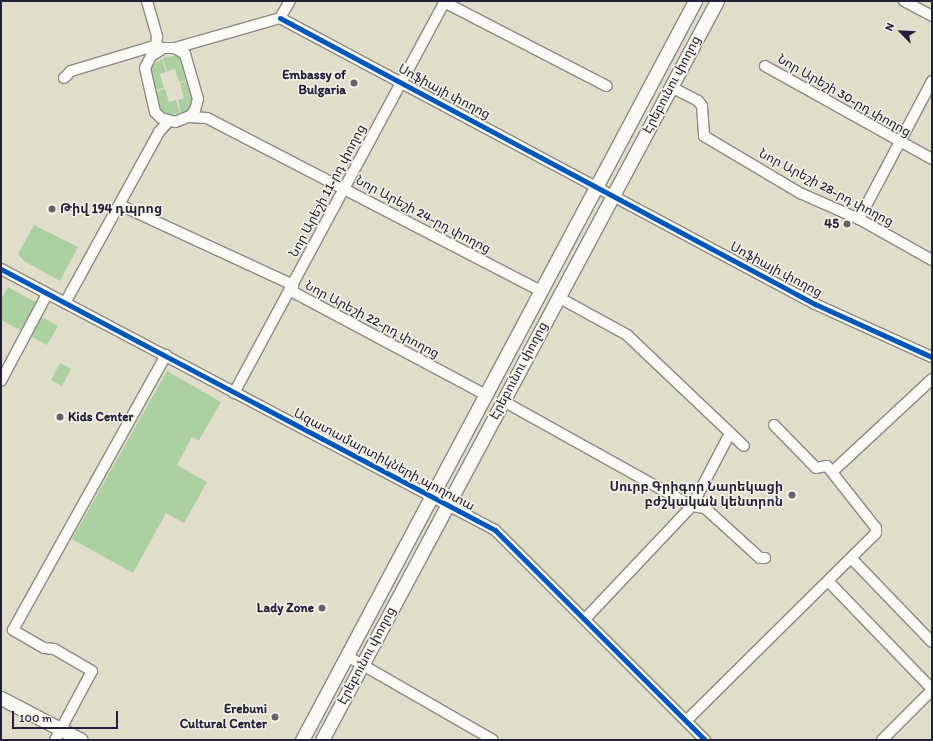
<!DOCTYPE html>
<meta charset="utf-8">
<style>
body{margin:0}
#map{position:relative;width:933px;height:741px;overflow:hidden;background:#e0ddcb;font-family:Itim,"Noto Sans Armenian",sans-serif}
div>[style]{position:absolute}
.green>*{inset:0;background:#acd0a1}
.roads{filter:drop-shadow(1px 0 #8b8984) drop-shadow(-1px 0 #8b8984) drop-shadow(0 1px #8b8984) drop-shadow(0 -1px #8b8984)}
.minor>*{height:10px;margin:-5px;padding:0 5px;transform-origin:5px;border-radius:5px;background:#fafaf7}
.major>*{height:13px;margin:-6.5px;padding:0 6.5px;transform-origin:6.5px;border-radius:6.5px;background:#fafaf7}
.cycleway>*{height:5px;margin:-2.5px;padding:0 2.5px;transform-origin:2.5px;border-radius:2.5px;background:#0057b8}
.dots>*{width:11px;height:11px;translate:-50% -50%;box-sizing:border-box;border:2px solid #f7f3e8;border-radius:50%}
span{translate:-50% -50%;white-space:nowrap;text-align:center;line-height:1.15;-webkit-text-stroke:3px #f7f3e8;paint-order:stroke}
.poi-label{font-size:13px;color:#22223b;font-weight:700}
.right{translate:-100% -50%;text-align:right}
.left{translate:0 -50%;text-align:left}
.street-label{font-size:13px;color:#22223b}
.frame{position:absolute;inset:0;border:2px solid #22223b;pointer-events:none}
.north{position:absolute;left:881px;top:12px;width:40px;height:40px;-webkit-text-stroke:3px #f7f3e8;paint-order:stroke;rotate:294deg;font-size:11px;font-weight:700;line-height:16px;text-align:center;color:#22223b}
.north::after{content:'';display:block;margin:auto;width:14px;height:18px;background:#22223b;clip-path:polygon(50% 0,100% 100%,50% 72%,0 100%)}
.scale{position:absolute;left:12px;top:711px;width:106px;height:18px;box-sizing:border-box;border:2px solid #22223b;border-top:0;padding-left:5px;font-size:12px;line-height:14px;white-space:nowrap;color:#22223b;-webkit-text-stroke:3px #f7f3e8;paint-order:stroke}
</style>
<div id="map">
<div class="green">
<i style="clip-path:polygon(177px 55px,182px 58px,191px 79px,179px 82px,175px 69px,167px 71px,163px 58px)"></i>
<i style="clip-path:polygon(162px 59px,166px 72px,160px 74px,164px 88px,153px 90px,149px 67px)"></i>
<i style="clip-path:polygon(191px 80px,195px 98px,191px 109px,181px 113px,178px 100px,184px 98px,180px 83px)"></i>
<i style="clip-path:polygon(165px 89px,169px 102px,176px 100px,180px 113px,168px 116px,158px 109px,154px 92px)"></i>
<i style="clip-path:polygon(34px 225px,78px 247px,60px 281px,24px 261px,18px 254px)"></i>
<i style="clip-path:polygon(8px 287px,37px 303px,22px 331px,1px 320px,1px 300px)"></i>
<i style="clip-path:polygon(38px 315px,58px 326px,47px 345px,28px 335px)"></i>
<i style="clip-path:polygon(60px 363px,71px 369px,62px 386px,51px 380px)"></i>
<i style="clip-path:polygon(167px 371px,221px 402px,199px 440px,192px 437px,177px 465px,207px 482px,184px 523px,166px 513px,133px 573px,72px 539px)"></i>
</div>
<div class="roads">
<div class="minor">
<i style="left:147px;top:1px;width:37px;rotate:74deg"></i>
<i style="left:157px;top:37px;width:14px;rotate:98deg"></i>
<i style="left:904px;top:1px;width:32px;rotate:28deg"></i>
<i style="left:444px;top:2px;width:183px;rotate:27.3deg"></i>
<i style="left:280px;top:18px;width:607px;rotate:28.13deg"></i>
<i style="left:815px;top:304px;width:128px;rotate:24.4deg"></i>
<i style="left:280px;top:18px;width:20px;rotate:-60deg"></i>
<i style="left:164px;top:48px;width:11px"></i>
<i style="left:175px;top:48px;width:12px;rotate:31deg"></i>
<i style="left:185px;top:54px;width:47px;rotate:73.9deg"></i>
<i style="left:198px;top:99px;width:11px;rotate:105deg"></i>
<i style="left:195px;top:110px;width:8px;rotate:130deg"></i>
<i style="left:190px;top:116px;width:16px;rotate:158deg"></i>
<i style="left:175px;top:122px;width:15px;rotate:-164deg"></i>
<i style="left:161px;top:118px;width:8px;rotate:-135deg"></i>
<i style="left:155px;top:112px;width:45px;rotate:-102.8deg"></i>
<i style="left:145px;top:68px;width:13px;rotate:-63deg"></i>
<i style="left:151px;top:56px;width:15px;rotate:-32deg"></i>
<i style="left:175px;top:48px;width:109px;rotate:-15.9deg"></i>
<i style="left:765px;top:66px;width:191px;rotate:29.1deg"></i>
<i style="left:64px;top:78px;width:10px;rotate:-45deg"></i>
<i style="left:71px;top:71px;width:90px;rotate:-16.8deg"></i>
<i style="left:671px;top:87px;width:30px;rotate:27deg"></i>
<i style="left:698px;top:101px;width:6px;rotate:51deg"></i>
<i style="left:702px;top:106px;width:30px;rotate:86deg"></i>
<i style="left:704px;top:136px;width:112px;rotate:30.7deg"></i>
<i style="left:800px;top:193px;width:64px;rotate:23.8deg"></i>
<i style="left:859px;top:219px;width:84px;rotate:29.3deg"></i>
<i style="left:189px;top:117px;width:18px;rotate:3deg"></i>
<i style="left:207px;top:118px;width:376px;rotate:27.4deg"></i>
<i style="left:120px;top:205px;width:191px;rotate:24.8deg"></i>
<i style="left:293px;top:285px;width:7px;rotate:90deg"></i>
<i style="left:293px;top:292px;width:219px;rotate:28.1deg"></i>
<i style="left:859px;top:219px;width:156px;rotate:-62.1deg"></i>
<i style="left:1px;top:269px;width:559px;rotate:27.85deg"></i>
<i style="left:495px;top:530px;width:297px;rotate:45deg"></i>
<i style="left:558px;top:297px;width:79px;rotate:28.8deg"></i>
<i style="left:627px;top:335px;width:161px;rotate:43.5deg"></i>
<i style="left:65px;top:303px;width:195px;rotate:-61.2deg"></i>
<i style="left:159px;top:132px;width:15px;rotate:-48deg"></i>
<i style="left:1px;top:381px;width:98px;rotate:-62.1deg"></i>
<i style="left:234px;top:393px;width:445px;rotate:-61.7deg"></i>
<i style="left:503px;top:401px;width:216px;rotate:29.1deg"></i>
<i style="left:692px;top:506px;width:13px;rotate:9deg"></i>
<i style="left:705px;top:508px;width:74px;rotate:42.3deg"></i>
<i style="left:760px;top:558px;width:5px"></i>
<i style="left:832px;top:472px;width:137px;rotate:-42.9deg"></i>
<i style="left:852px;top:559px;width:115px;rotate:46.1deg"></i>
<i style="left:829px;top:582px;width:149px;rotate:46.1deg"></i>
<i style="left:585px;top:619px;width:156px;rotate:-46.6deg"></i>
<i style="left:692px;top:506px;width:76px;rotate:-62.4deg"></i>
<i style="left:347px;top:656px;width:168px;rotate:29.9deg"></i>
<i style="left:686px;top:721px;width:267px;rotate:-44.7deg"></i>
<i style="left:876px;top:533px;width:5px;rotate:-90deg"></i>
<i style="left:876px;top:528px;width:79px;rotate:-128.3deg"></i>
<i style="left:827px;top:466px;width:11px;rotate:170deg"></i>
<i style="left:816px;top:468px;width:60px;rotate:-134.3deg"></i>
<i style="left:55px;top:740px;width:78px;rotate:-61.8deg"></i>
<i style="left:92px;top:671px;width:44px;rotate:-149.9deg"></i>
<i style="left:54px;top:649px;width:10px;rotate:-174deg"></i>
<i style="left:44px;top:648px;width:36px;rotate:-150deg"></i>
<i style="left:13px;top:630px;width:315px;rotate:-60.9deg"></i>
<i style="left:882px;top:740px;width:71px;rotate:-45deg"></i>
</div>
<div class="major">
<i style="left:1px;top:698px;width:90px;rotate:27.7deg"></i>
<i style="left:302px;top:740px;width:837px;rotate:-62deg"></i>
<i style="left:322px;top:740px;width:838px;rotate:-61.88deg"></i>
</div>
</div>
<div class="cycleway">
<i style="left:280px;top:18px;width:607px;rotate:28.13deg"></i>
<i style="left:815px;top:304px;width:128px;rotate:24.4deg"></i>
<i style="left:1px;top:269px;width:559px;rotate:27.85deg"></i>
<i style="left:495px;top:530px;width:297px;rotate:45deg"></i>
</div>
<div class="dots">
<i style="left:354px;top:83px;background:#64636d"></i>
<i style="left:52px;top:209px;background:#64636d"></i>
<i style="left:847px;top:224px;background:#64636d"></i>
<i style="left:60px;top:417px;background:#64636d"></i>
<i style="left:792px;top:495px;background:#64636d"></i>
<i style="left:322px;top:608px;background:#64636d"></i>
<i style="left:275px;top:717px;background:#64636d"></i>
</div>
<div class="poi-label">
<span class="right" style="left:346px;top:83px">Embassy of<br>Bulgaria</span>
<span class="left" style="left:60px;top:209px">Թիվ 194 դպրոց</span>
<span class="right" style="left:839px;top:224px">45</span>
<span class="left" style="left:68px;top:417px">Kids Center</span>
<span class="right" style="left:783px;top:495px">Սուրբ Գրիգոր Նարեկացի<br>բժշկական կենտրոն</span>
<span class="right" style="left:314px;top:608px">Lady Zone</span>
<span class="right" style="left:267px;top:717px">Erebuni<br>Cultural Center</span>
</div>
<div class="street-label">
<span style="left:672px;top:85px;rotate:-62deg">Էրեբունու փողոց</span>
<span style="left:444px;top:92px;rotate:28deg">Սոֆիայի փողոց</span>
<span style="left:844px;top:96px;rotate:30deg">Նոր Արեշի 30-րդ փողոց</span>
<span style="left:826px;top:188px;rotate:28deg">Նոր Արեշի 28-րդ փողոց</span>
<span style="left:328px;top:191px;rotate:-62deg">Նոր Արեշի 11-րդ փողոց</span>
<span style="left:423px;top:215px;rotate:28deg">Նոր Արեշի 24-րդ փողոց</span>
<span style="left:776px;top:270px;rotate:28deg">Սոֆիայի փողոց</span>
<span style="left:372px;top:320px;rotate:28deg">Նոր Արեշի 22-րդ փողոց</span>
<span style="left:519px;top:371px;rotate:-62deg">Էրեբունու փողոց</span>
<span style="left:384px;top:460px;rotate:28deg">Ազատամարտիկների պողոտա</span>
<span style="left:367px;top:656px;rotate:-62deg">Էրեբունու փողոց</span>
</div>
<div class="frame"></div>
<div class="north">N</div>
<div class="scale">100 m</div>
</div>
